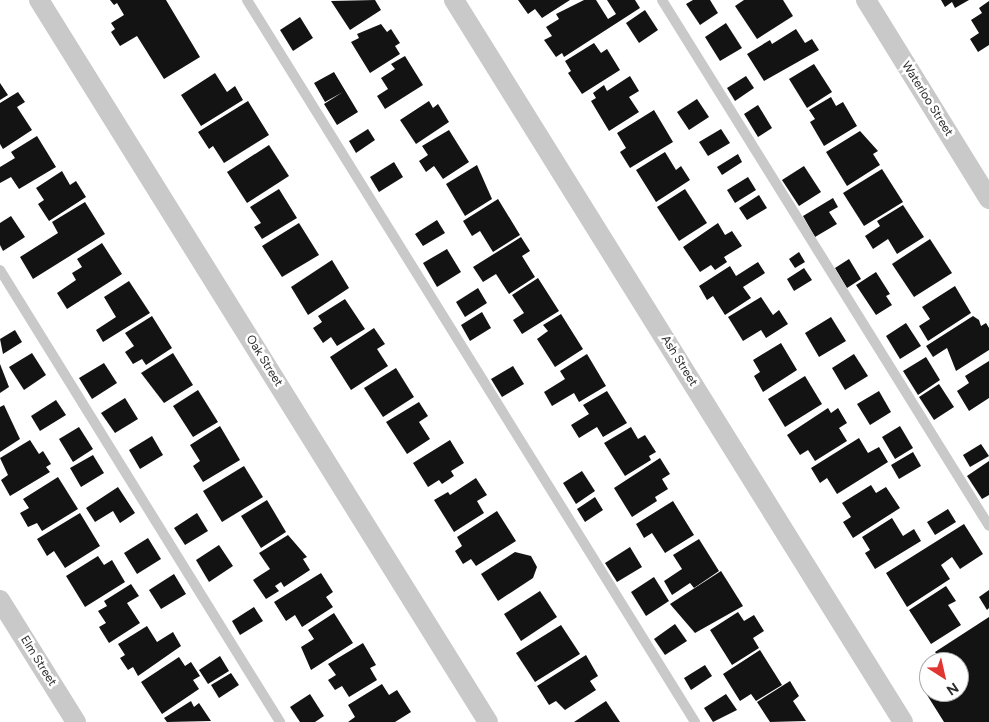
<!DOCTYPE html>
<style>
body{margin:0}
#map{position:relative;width:989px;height:722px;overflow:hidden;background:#fff;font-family:Figtree,sans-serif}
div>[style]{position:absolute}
.building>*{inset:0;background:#131313}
.lane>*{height:10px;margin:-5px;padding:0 5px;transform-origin:5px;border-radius:5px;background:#c9c9c9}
.street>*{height:20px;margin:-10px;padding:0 10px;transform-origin:10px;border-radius:10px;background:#c9c9c9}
span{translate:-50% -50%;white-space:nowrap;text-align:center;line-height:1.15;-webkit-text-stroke:5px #fff;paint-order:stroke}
.street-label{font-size:12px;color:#2c2c2c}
.north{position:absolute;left:919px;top:652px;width:50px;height:50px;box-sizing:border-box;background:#fff;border:1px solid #ababab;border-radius:50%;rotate:145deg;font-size:14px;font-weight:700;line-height:20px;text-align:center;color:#2c2c2c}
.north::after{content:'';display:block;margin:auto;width:18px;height:22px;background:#e13531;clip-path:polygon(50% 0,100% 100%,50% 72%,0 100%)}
</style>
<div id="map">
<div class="building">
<i style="clip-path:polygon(110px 0,166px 0,200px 57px,164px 79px,137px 36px,120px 46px,111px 32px,115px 29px,111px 23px,124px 15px,117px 3px,114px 5px)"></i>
<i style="clip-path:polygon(375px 0,381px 10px,350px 30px,331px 1px)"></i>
<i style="clip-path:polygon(518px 0,570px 0,542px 18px,535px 9px,528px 14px)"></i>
<i style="clip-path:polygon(584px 0,596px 0,608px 19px,616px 14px,607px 0,635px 0,640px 8px,564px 57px,562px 53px,556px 57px,544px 40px,552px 36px,546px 27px,559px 19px,556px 14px)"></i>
<i style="clip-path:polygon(693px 0,710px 0,718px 13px,700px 25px,686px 4px)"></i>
<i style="clip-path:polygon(744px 0,783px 0,793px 16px,757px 39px,735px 6px)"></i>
<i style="clip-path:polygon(941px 0,969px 0,955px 8px,952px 2px,945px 7px)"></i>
<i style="clip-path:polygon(989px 1px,989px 45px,978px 52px,970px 39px,979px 33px,971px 20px,982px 13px,979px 8px)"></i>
<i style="clip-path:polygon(645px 10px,658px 30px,639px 43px,626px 23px)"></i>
<i style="clip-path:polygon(300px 17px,313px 38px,293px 51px,280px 30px)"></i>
<i style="clip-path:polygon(726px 23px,742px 48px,720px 61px,705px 37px)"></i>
<i style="clip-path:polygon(381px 24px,387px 32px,391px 29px,400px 43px,395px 46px,400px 54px,370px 73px,351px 42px,359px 38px,357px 34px)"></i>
<i style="clip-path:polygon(796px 29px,805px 43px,812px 39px,819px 50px,764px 81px,747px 54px,770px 40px,772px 44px)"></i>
<i style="clip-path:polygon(594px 43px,601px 53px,607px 49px,620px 70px,582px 94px,568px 73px,571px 71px,565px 61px)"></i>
<i style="clip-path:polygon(405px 56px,423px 85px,385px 109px,377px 96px,388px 89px,381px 78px,395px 69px,391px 64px)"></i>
<i style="clip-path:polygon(814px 64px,832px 92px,807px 108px,789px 79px)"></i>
<i style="clip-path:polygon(334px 72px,358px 112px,337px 125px,324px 104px,343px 92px,325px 102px,314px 83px)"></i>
<i style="clip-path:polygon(215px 73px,227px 92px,235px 86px,243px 100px,201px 126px,181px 95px)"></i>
<i style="clip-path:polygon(630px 76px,639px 91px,629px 97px,639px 112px,609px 131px,591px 101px,596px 98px,593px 93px,604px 85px,607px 91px)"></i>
<i style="clip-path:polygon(746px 76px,754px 88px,735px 101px,727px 88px)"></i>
<i style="clip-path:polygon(0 83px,8px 95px,0 100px)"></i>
<i style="clip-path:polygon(18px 92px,25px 102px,17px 107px,32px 130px,3px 149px,0 144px,0 103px)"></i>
<i style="clip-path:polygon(831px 97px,836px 106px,843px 102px,857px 126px,824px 146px,810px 122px,815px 119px,809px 110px)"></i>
<i style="clip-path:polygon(697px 99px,709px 117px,689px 130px,677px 112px)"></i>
<i style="clip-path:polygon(248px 101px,269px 135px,224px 163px,213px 146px,209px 149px,198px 132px)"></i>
<i style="clip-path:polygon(429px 101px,433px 108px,438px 104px,449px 122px,416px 144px,400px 120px)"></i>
<i style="clip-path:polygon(758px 105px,772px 128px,758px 137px,744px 114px)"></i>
<i style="clip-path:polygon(654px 110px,673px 142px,630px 168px,620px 152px,626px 148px,617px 133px)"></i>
<i style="clip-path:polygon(368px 129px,375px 140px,356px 153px,349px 141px)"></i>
<i style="clip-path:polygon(721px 129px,730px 143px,708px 156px,699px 142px)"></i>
<i style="clip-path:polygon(449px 130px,469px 162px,443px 179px,434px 166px,426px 172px,419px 161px,428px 155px,422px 146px)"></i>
<i style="clip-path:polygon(860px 131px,878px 151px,873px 154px,880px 165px,847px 186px,826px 152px)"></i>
<i style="clip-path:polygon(37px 136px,56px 167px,19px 189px,11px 177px,0 183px,0 167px,15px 158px,11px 152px)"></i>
<i style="clip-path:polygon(269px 145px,289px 176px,247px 203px,227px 172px)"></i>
<i style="clip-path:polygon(665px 152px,676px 170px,681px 166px,690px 180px,656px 202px,636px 170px)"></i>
<i style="clip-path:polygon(738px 154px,742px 162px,722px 175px,717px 167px)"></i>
<i style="clip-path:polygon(394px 162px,403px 177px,379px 192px,370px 177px)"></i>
<i style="clip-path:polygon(477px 165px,492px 199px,465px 216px,446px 184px)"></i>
<i style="clip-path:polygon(804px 166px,821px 192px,799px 206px,782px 180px)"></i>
<i style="clip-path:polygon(882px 169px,903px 202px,864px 226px,843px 193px)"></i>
<i style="clip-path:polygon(62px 171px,70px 185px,76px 181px,86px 197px,49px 221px,38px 204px,44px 200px,36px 188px)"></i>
<i style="clip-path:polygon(748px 177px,756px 190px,735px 203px,727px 190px)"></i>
<i style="clip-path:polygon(279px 189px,297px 218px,262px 239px,254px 227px,261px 223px,250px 207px)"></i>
<i style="clip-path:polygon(685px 189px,707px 223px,679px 241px,657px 207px)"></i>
<i style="clip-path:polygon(759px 195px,767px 208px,747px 220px,739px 208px)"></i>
<i style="clip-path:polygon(833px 198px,838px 207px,829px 212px,837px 224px,815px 237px,803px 216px)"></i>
<i style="clip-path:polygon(498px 199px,520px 235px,493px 252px,480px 231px,472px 236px,463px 221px)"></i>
<i style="clip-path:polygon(85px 202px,105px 234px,33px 279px,20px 257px,58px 233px,52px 222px)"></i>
<i style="clip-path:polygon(903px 205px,924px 237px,897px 254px,888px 239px,873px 249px,865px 236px,880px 226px,877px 221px)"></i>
<i style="clip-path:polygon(11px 216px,25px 237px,3px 251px,0 245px,0 223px)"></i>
<i style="clip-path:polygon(437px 220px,445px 233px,423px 246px,415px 234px)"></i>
<i style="clip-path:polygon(299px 223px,319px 255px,282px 277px,262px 246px)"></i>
<i style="clip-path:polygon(718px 223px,725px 235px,732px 231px,742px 246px,724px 257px,727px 262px,715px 270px,711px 265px,700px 272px,683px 247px)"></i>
<i style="clip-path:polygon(521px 237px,530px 251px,522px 256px,535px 277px,509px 294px,496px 274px,483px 282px,473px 267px)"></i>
<i style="clip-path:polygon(930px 239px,952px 273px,914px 297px,892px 264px)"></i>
<i style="clip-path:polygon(102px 243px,122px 274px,67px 309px,57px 293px,76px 280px,72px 273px,82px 267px,77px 259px)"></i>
<i style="clip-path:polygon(447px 249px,461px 272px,437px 287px,423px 263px)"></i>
<i style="clip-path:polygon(799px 252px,805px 262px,795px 268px,789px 259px)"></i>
<i style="clip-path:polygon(849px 259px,861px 279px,847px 288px,835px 268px)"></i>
<i style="clip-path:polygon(332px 260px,349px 288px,308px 315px,291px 287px)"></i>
<i style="clip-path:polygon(758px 262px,765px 273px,743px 287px,751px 298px,725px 315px,713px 296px,707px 300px,699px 286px,730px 266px,736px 276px)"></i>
<i style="clip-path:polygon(804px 268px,812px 280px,794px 291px,787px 279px)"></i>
<i style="clip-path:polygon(876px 272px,890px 294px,886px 296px,892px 305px,876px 315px,856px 285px)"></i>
<i style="clip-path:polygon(538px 278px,559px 311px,522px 334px,513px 320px,524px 313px,512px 295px)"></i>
<i style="clip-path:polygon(129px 281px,150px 313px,103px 342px,96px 330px,116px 317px,104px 297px)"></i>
<i style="clip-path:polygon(955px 286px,971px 313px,928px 341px,919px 326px,930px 319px,922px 307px)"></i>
<i style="clip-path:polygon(478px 288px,487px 303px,465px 317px,456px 302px)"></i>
<i style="clip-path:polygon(761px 297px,773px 315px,779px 310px,788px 324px,766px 338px,761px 330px,743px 341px,728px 317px)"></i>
<i style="clip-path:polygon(345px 299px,365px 329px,337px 346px,331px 337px,323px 343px,313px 328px,322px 322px,318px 316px)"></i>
<i style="clip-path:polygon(482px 312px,491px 328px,470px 341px,461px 325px)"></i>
<i style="clip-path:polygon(561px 314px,583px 349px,555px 367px,537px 339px,548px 331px,543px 325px)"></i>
<i style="clip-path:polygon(152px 316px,172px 348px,146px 365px,142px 359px,133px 364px,125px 352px,134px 346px,125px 333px)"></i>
<i style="clip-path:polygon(973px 316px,979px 320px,981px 326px,986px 323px,989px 328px,989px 350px,956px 371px,947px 348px,933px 357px,926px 346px)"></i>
<i style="clip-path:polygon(831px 317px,846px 341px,819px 357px,805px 333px)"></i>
<i style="clip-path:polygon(906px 323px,921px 346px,900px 359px,886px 336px)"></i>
<i style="clip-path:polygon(374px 328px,385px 344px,377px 349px,388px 366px,351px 390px,330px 357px)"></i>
<i style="clip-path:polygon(15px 330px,22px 342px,3px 354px,0 339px)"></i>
<i style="clip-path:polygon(781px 343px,797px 370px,763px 392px,754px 376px,760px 372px,753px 360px)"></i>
<i style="clip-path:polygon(32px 353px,46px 375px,24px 390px,9px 367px)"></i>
<i style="clip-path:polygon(173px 353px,193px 385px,164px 403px,141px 373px)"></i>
<i style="clip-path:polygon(587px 354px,606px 386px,579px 402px,574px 393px,552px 406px,544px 392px,565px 379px,560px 371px)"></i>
<i style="clip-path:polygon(854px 354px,868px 376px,845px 390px,832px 368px)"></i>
<i style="clip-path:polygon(926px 357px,940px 380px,918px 395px,903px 371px)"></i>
<i style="clip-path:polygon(989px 361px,989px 398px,969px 411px,957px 391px,969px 383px,965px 376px)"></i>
<i style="clip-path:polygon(104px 363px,117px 383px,92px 399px,79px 378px)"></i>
<i style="clip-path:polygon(0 364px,9px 387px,0 393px)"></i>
<i style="clip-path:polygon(513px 366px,524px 384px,502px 397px,491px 379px)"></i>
<i style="clip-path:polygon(396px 368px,414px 397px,383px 417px,364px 388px)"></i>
<i style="clip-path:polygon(805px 376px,822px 404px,785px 427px,768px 399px)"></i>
<i style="clip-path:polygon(939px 384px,954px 407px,934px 420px,919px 397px)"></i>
<i style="clip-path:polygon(198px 390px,218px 422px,193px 437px,173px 406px)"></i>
<i style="clip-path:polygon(607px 391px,627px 423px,603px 437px,597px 427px,579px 438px,571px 425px,589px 414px,583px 405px)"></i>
<i style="clip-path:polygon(879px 391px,891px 412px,870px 425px,857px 404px)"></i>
<i style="clip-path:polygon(125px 398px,138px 419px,115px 433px,101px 413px)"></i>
<i style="clip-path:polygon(56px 400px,66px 415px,40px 431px,31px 416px)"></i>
<i style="clip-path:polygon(419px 402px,428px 416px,419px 422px,430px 439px,407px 454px,386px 422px)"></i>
<i style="clip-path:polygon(4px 405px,20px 439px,0 452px,0 407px)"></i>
<i style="clip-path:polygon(828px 408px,831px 413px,838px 408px,847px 423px,839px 428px,847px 441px,815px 461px,808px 450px,800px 455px,787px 435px)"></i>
<i style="clip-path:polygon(220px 426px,240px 460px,203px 482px,193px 466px,200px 461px,190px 445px)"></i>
<i style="clip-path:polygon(900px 426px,913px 448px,895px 459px,882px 437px)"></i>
<i style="clip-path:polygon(79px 427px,93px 449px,73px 462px,59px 439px)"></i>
<i style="clip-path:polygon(631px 427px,638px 439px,645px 435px,656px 452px,649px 456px,651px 460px,625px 476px,604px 443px)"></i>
<i style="clip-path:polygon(152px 436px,163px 455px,140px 469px,129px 450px)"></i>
<i style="clip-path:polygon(859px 438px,868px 453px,879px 447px,888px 462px,837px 494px,827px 478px,820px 483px,811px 468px)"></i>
<i style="clip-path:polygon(30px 440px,39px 454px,43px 451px,51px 464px,46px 467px,50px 472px,10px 496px,1px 480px,8px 475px,0 458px)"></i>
<i style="clip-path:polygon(450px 440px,464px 463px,451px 471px,454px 476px,442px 484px,439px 480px,428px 487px,413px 463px)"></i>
<i style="clip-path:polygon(981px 444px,989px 456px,970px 467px,963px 455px)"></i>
<i style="clip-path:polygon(913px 452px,921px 466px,899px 479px,891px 465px)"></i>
<i style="clip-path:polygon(93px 455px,104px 473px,81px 487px,70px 468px)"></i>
<i style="clip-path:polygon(660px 458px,670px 474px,662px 479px,668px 489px,655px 497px,657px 501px,632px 517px,614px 488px)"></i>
<i style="clip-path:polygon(989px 461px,989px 495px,982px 499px,967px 476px)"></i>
<i style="clip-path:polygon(244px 466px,263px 497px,222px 522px,203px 491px)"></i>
<i style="clip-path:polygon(582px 471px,595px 491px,576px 504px,563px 483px)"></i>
<i style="clip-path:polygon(58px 477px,78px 509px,42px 531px,37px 523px,28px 527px,20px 513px,29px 508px,23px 499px)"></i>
<i style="clip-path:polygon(476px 478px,487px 495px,477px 501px,484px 513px,454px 532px,434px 500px,448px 492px,450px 495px)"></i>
<i style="clip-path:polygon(871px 485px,876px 493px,886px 487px,900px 508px,853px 538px,843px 522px,851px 517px,842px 503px)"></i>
<i style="clip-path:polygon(118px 487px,135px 513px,120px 523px,113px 511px,95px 522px,86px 508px)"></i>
<i style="clip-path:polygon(595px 497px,603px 510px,585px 522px,577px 509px)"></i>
<i style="clip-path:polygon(267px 500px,286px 532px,261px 548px,241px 516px)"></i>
<i style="clip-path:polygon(673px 501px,694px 535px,665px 553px,652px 533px,644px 538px,636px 524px)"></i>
<i style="clip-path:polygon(948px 509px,956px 522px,935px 535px,927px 522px)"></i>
<i style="clip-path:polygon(497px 511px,516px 541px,476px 566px,471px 559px,463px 564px,455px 551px,462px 546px,457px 537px)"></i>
<i style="clip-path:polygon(80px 513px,100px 546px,65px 568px,54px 551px,47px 556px,37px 539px)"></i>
<i style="clip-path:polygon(197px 513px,208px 531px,185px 545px,174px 528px)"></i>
<i style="clip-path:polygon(892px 518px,903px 536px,914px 529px,921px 541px,875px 569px,865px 553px,870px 550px,862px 537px)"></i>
<i style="clip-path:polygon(964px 524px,983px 554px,960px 569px,952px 557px,941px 565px,950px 579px,907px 607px,886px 573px)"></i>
<i style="clip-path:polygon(288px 535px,307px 557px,303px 559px,310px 570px,284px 587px,281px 582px,275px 586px,279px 591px,266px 599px,253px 580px,270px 569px,259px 553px)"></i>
<i style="clip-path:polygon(148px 538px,161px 559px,137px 574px,124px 553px)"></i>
<i style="clip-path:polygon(699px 539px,719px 571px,694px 588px,690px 583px,672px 595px,664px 581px,682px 569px,673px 555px)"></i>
<i style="clip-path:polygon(219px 545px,233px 566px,209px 582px,196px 560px)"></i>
<i style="clip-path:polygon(630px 547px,642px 567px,617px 582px,605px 563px)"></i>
<i style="clip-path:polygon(515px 552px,531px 556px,537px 567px,533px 578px,498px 601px,481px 574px)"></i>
<i style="clip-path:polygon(98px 556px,104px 565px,112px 560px,125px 582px,85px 607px,66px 576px)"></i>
<i style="clip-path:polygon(721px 571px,743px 606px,695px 633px,670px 604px)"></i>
<i style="clip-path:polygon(321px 573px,333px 592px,326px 597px,333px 607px,302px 627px,295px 615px,286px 621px,274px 602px)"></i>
<i style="clip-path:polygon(174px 574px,186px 594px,161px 609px,149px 590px)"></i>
<i style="clip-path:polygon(654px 577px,669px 601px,646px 616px,631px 592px)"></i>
<i style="clip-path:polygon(131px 584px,139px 596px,127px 603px,140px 623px,109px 643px,99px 627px,106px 623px,98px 611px,107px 606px,104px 601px)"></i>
<i style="clip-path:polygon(946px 586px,956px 601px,948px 605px,961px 625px,931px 644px,909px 610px)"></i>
<i style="clip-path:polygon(989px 590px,989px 608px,987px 610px,979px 597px)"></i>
<i style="clip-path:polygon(540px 591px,557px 617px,521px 641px,504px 614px)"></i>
<i style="clip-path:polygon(254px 607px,263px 621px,240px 635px,232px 621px)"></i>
<i style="clip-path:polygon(738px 612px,744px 621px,754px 615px,764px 631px,753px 638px,759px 648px,732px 665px,710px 630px)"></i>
<i style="clip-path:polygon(334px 613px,353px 643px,311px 670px,301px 647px,314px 639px,308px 630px)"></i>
<i style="clip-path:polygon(989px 617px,989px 722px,944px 722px,927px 695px,932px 692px,959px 692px,959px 662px,932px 662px,938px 656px,935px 652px)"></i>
<i style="clip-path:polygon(675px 624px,687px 641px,665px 655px,654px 639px)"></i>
<i style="clip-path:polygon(561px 625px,580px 654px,535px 682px,516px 653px)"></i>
<i style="clip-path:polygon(147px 626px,157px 642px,173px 632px,181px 646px,138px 676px,133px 667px,128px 670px,120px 658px,125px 655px,118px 644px)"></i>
<i style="clip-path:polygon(363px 643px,376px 665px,370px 668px,377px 680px,349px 697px,342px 686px,335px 690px,328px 680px,336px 675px,328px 664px)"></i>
<i style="clip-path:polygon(760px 650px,782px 685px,756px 701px,751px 694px,740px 701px,723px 674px)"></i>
<i style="clip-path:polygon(586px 655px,598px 676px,590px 681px,596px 690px,565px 710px,556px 701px,549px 705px,537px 686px)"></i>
<i style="clip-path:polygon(220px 656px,229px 671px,208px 684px,199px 670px)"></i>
<i style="clip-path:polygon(179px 657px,185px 666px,191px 662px,200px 676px,193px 680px,199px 689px,162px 714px,141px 682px)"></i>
<i style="clip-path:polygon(705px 665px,712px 676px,691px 690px,684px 678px)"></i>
<i style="clip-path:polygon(231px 673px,239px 685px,219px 698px,211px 685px)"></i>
<i style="clip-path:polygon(790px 681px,799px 696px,793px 701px,806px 721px,770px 722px,757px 702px)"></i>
<i style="clip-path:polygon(382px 684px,389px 695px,397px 690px,411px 712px,395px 722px,348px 722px,355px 717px,348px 705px)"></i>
<i style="clip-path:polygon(310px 694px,324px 716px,315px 722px,300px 722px,290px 707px)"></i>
<i style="clip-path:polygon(726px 694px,737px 710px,713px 722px,704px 708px)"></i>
<i style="clip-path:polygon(191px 701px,194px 707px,199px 703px,211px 721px,167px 722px,164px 718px)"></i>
<i style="clip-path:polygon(606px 701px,620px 722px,574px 722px)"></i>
</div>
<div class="lane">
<i style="left:247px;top:0;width:850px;rotate:58.18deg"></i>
<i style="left:662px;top:0;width:619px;rotate:58.13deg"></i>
<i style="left:0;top:270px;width:532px;rotate:58.22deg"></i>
</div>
<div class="street">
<i style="left:39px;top:0;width:850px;rotate:58.12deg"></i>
<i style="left:454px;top:0;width:850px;rotate:58.12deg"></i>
<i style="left:866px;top:0;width:234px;rotate:58.3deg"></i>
<i style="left:0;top:600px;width:144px;rotate:58.1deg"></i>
</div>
<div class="street-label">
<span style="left:927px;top:99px;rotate:58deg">Waterloo Street</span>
<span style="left:264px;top:361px;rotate:58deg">Oak Street</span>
<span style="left:679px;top:361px;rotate:58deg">Ash Street</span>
<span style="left:38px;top:661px;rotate:58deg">Elm Street</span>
</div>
<div class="north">N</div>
</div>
